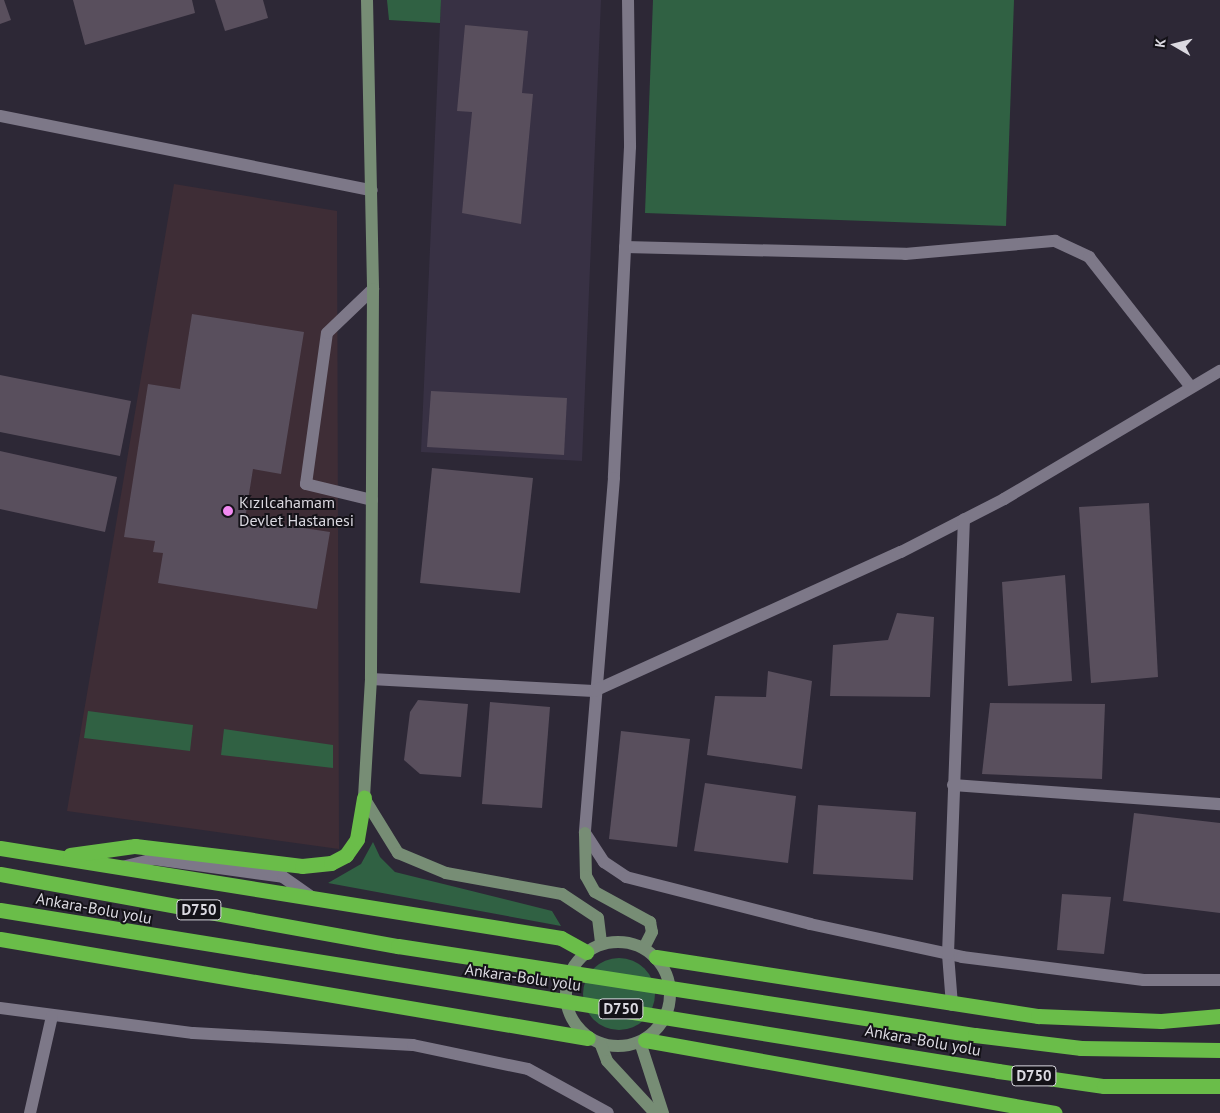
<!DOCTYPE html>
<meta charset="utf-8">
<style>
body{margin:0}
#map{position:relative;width:1220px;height:1113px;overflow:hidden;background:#2d2836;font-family:"PT Sans",sans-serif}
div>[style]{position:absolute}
.built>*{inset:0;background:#383144}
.medical>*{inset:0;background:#3e2d36}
.green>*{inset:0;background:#306143}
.round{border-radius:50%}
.building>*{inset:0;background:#594f5d}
.lane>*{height:12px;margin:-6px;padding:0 6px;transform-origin:6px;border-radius:6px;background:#7d7888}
.street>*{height:12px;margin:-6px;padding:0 6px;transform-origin:6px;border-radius:6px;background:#7d7888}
.secondary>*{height:12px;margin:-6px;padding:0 6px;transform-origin:6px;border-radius:6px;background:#778d75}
.secondary>.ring{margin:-6px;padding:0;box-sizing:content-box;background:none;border:12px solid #778d75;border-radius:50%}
.highway>*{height:15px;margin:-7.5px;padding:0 7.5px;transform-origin:7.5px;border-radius:7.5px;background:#6abd49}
.dots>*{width:14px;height:14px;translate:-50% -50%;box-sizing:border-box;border:2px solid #141218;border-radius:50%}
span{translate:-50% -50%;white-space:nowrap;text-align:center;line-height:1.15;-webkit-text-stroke:4px #141218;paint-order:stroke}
.shield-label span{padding:1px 4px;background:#141218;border:1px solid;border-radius:4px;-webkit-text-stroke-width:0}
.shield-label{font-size:15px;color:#dbd9e1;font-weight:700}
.poi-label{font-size:16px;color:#dbd9e1}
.left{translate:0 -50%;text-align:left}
.street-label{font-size:16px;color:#dbd9e1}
.north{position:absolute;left:1150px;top:20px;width:50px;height:50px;-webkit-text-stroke:4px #141218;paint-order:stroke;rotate:278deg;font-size:14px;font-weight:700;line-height:20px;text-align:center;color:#dbd9e1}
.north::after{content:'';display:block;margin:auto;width:18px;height:22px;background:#dbd9e1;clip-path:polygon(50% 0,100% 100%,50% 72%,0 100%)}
</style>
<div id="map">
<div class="built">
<i style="clip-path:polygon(441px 0,601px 0,582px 461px,421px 452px)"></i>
</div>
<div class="medical">
<i style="clip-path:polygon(174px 184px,337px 211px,339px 849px,67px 811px)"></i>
</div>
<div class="green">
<i style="clip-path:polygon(387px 0,441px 0,440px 23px,389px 20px)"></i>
<i style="clip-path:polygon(653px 0,1014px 0,1006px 226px,645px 213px)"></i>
<i style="clip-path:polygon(88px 711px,193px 725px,190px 751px,84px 738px)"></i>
<i style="clip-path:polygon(224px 729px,333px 745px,333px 768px,221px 755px)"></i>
<i style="clip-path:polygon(373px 842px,380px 857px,395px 872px,552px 911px,561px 926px,328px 883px,361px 864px)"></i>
<i class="round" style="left:583px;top:958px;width:72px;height:72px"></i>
</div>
<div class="building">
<i style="clip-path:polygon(0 0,4px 0,11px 20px,0 24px)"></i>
<i style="clip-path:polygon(73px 0,192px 0,195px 13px,85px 45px)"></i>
<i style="clip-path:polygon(215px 0,263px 0,268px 18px,225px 31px)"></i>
<i style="clip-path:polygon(465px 25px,528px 31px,522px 93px,533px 94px,521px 224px,462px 213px,472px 112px,457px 111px)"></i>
<i style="clip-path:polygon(192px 314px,304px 332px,281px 474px,253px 469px,245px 519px,330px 532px,317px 609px,158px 583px,163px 553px,153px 552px,155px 541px,124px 537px,148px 384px,180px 389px)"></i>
<i style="clip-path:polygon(0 375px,131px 401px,120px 456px,0 432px)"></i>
<i style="clip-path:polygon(431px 391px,567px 398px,564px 455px,427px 447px)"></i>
<i style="clip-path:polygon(0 451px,117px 477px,105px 532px,0 509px)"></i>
<i style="clip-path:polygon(432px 468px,533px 478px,520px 593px,420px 583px)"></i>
<i style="clip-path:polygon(1149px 503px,1158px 677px,1091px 683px,1079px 507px)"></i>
<i style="clip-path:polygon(1065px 575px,1072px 681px,1008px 686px,1002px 582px)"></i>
<i style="clip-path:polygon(897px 613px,934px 617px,930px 697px,830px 696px,833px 645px,888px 640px)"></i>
<i style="clip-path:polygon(768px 671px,812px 681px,802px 769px,707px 755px,715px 696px,766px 697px)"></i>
<i style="clip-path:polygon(418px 700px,468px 704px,461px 777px,420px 774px,404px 760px,410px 712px)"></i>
<i style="clip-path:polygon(490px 702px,550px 707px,542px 808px,482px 804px)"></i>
<i style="clip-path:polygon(990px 703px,1105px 704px,1102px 779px,982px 774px)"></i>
<i style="clip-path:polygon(621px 731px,690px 739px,677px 847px,609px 839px)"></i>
<i style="clip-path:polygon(705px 783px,796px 796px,788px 863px,694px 851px)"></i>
<i style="clip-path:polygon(818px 805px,916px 812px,913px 880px,813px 874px)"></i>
<i style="clip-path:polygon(1134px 813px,1220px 823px,1220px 913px,1123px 901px)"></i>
<i style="clip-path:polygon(1062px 894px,1111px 897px,1104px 954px,1057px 950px)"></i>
</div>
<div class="lane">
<i style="left:625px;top:247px;width:280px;rotate:1.4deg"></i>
<i style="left:905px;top:254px;width:151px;rotate:-5deg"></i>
<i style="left:1055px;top:241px;width:38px;rotate:25deg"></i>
<i style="left:1089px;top:257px;width:165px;rotate:51.9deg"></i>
<i style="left:372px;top:500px;width:68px;rotate:-166.4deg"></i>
<i style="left:306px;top:484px;width:152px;rotate:-82.1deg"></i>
<i style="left:327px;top:333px;width:64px;rotate:-43.7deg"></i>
<i style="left:122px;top:867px;width:33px;rotate:-14deg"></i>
<i style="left:154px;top:859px;width:130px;rotate:7.9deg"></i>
<i style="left:283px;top:877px;width:37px;rotate:35deg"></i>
</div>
<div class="street">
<i style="left:628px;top:0;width:147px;rotate:89.2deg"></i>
<i style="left:630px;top:147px;width:331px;rotate:92.8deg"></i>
<i style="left:614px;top:478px;width:356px;rotate:94.7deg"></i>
<i style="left:585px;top:833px;width:35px;rotate:57deg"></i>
<i style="left:604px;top:862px;width:27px;rotate:34deg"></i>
<i style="left:626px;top:877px;width:190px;rotate:14.3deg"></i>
<i style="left:810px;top:924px;width:156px;rotate:12.2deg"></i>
<i style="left:962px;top:957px;width:183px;rotate:7.2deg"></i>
<i style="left:1144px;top:980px;width:76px"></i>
<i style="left:0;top:116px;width:379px;rotate:11.3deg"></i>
<i style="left:371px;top:679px;width:223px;rotate:3.1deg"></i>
<i style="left:594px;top:691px;width:337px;rotate:-24.4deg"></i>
<i style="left:901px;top:552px;width:116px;rotate:-27.2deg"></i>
<i style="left:1004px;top:499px;width:251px;rotate:-30.7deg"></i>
<i style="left:953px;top:785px;width:268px;rotate:4.1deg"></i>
<i style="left:952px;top:1005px;width:51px;rotate:-94.5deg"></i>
<i style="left:948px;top:954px;width:435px;rotate:-87.9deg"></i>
<i style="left:0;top:1008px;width:195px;rotate:7.4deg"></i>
<i style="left:193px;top:1033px;width:220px;rotate:3.1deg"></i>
<i style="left:413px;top:1045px;width:117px;rotate:11.8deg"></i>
<i style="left:528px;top:1069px;width:91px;rotate:28.8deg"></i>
<i style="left:30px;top:1113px;width:99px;rotate:-77.2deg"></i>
</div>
<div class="secondary">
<i style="left:367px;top:0;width:289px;rotate:88.8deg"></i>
<i style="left:373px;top:289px;width:390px;rotate:90.3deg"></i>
<i style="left:371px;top:679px;width:119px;rotate:93.4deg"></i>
<i style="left:364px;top:798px;width:65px;rotate:58.3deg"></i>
<i style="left:398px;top:853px;width:52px;rotate:22.6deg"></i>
<i style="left:446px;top:873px;width:118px;rotate:10.3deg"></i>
<i style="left:562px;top:894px;width:43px;rotate:33.7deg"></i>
<i style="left:598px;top:918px;width:26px;rotate:83deg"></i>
<i style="left:585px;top:833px;width:43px;rotate:88.7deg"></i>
<i style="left:586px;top:876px;width:18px;rotate:61deg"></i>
<i style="left:595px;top:892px;width:63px;rotate:28.6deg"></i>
<i style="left:650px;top:922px;width:10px;rotate:79deg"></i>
<i style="left:652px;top:932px;width:18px;rotate:117deg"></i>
<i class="ring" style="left:566px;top:942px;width:92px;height:92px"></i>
<i style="left:640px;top:1042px;width:75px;rotate:72.1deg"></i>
<i style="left:601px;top:1045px;width:17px;rotate:69deg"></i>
<i style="left:607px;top:1061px;width:71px;rotate:47.3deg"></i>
</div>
<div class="highway">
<i style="left:0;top:848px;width:568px;rotate:9.11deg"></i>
<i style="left:561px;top:938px;width:29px;rotate:29deg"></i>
<i style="left:70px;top:855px;width:66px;rotate:-7.9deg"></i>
<i style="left:135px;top:846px;width:168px;rotate:6.8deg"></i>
<i style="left:302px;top:866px;width:29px;rotate:-6deg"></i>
<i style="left:331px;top:863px;width:17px;rotate:-28deg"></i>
<i style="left:346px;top:855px;width:19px;rotate:-55deg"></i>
<i style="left:357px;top:839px;width:42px;rotate:-80.3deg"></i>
<i style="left:0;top:874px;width:404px;rotate:10.3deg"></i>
<i style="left:398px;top:946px;width:584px;rotate:8.77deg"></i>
<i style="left:975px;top:1035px;width:107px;rotate:7deg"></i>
<i style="left:1081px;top:1048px;width:139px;rotate:0.8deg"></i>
<i style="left:0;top:910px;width:1011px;rotate:9.16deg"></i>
<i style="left:998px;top:1071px;width:107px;rotate:8.1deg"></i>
<i style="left:1104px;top:1086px;width:116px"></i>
<i style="left:0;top:939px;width:596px;rotate:9.56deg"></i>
<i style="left:656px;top:957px;width:387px;rotate:8.8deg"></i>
<i style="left:1038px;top:1016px;width:123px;rotate:2.3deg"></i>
<i style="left:1161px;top:1021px;width:59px;rotate:-4.8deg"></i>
<i style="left:645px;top:1040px;width:416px;rotate:10.1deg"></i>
</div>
<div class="dots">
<i style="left:228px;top:511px;background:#f38af2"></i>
</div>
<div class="shield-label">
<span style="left:199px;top:910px">D750</span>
<span style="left:621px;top:1009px">D750</span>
<span style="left:1034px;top:1076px">D750</span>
</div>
<div class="poi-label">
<span class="left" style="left:239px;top:511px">Kızılcahamam<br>Devlet Hastanesi</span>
</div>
<div class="street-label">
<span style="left:94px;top:908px;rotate:10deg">Ankara-Bolu yolu</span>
<span style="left:523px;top:977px;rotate:8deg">Ankara-Bolu yolu</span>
<span style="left:923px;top:1040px;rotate:10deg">Ankara-Bolu yolu</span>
</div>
<div class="north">K</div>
</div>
